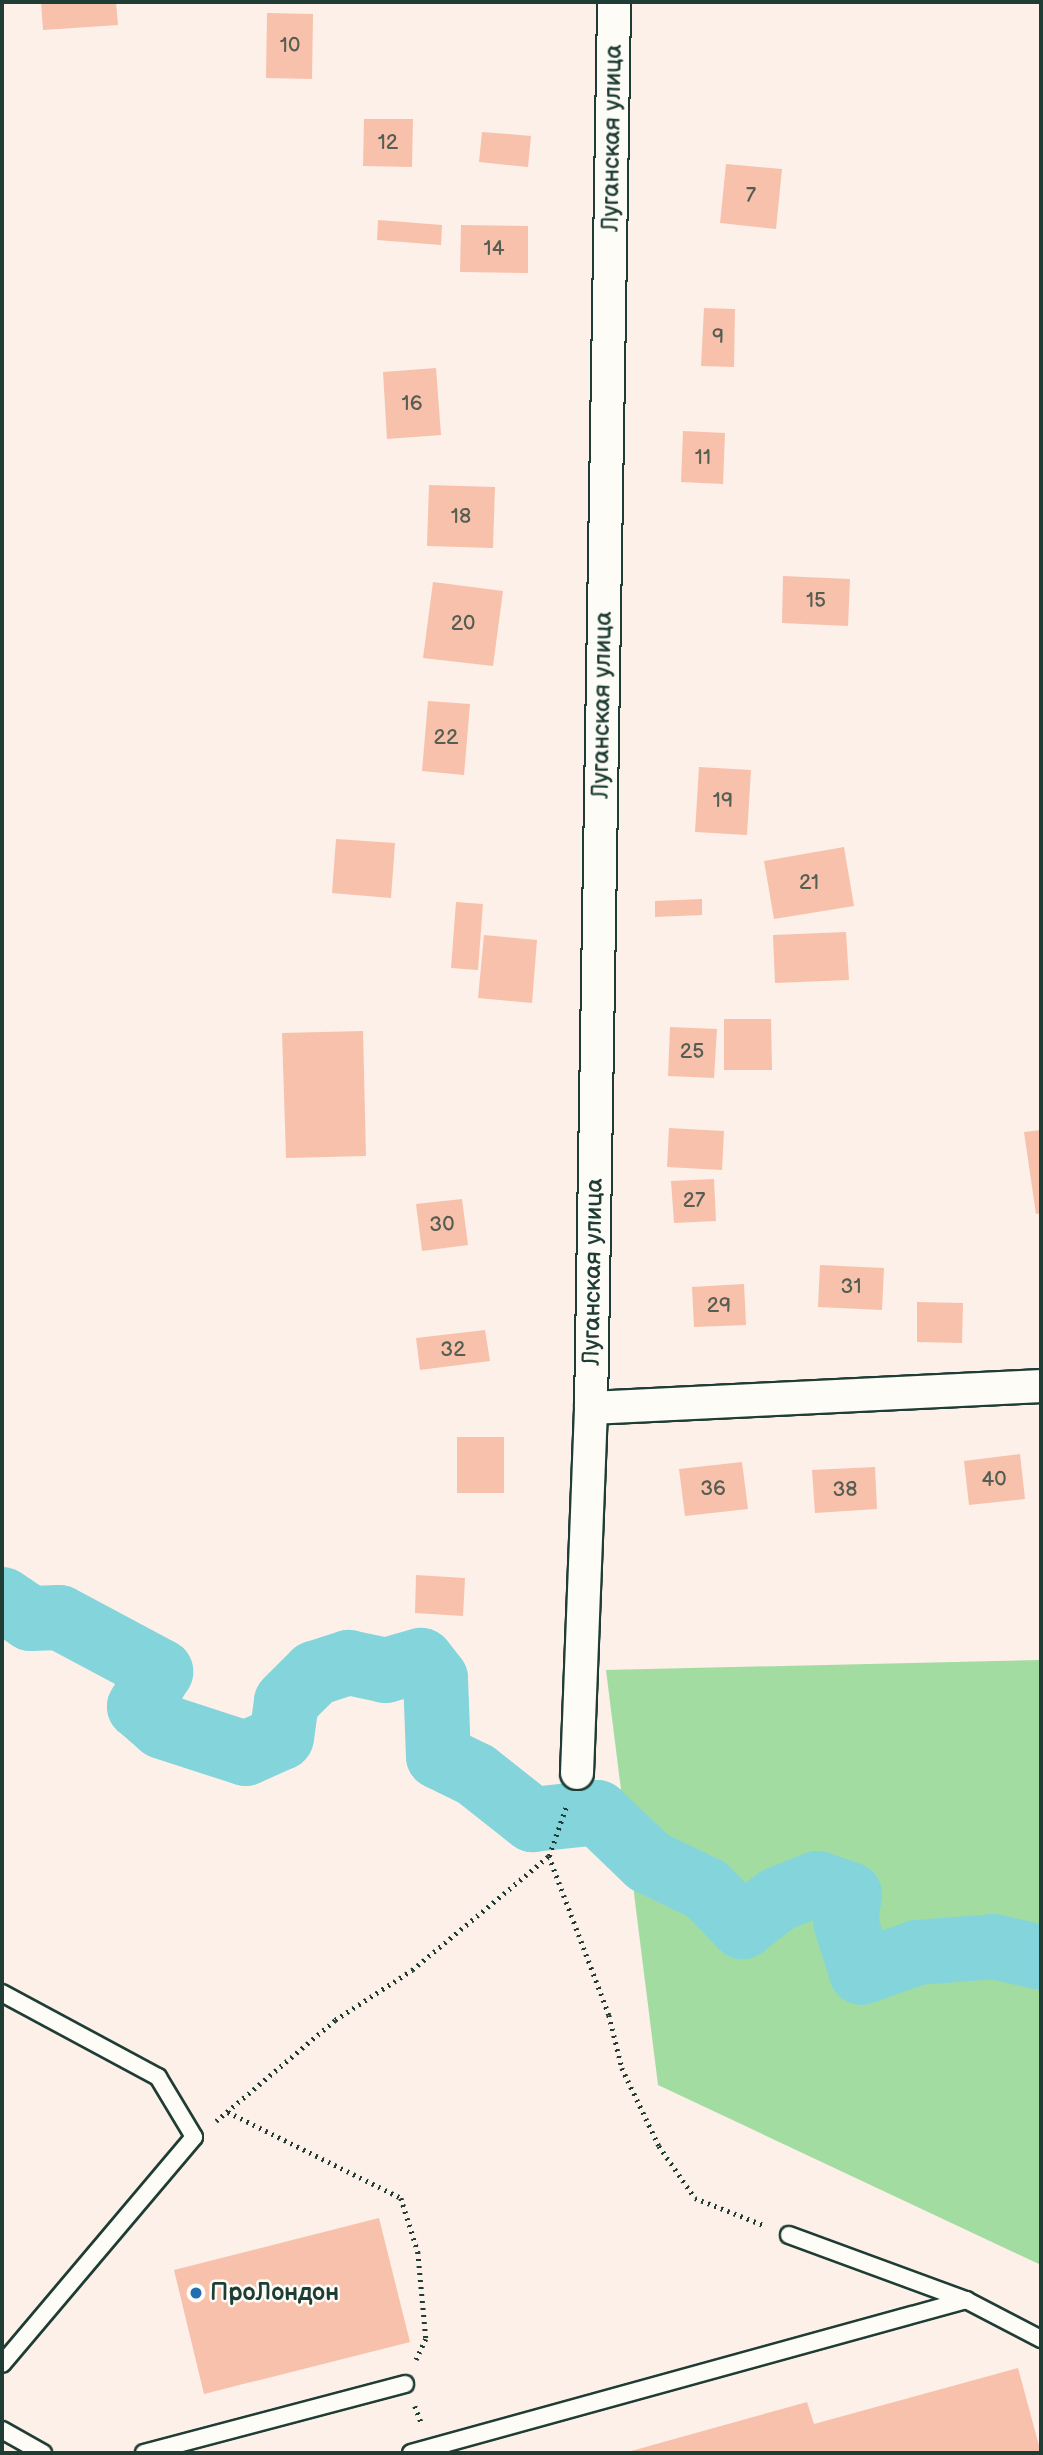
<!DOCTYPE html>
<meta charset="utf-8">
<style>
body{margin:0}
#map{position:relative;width:1043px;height:2455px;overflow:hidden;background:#fcf0e8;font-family:"Balsamiq Sans",sans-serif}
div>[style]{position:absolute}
.green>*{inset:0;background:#a3dca1}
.river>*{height:65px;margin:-32.5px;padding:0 32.5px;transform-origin:32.5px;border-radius:32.5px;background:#84d5db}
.building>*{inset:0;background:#f8c1ac}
.path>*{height:4.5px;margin-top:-2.25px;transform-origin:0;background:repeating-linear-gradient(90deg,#1f3d34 0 2px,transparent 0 7px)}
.roads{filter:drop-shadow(2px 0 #1f3d34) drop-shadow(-2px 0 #1f3d34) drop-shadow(0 2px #1f3d34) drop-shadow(0 -2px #1f3d34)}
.service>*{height:16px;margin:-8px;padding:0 8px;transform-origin:8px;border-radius:8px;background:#fdfcf7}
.minor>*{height:32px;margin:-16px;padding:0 16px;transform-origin:16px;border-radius:16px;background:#fdfcf7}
.dots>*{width:19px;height:19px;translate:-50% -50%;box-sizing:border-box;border:4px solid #fdfcf7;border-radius:50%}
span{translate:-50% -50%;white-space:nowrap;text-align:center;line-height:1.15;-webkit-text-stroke:5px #fdfcf7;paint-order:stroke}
.number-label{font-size:21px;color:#555e52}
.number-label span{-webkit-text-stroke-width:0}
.street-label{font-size:24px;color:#1f3d34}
.poi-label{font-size:24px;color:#1f3d34;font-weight:700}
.left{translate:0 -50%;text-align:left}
.frame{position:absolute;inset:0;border:4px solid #1f3d34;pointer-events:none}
</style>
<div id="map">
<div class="green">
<i style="clip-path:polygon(1041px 1660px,1041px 2265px,658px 2085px,606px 1670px)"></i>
</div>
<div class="river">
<i style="left:2px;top:1599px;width:34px;rotate:34deg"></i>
<i style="left:30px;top:1618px;width:29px;rotate:-2deg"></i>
<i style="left:59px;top:1617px;width:115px;rotate:28.1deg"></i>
<i style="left:160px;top:1671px;width:41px;rotate:121deg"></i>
<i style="left:139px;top:1706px;width:30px;rotate:41deg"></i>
<i style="left:162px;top:1726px;width:87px;rotate:18deg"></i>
<i style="left:245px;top:1753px;width:39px;rotate:-24deg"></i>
<i style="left:281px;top:1737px;width:36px;rotate:-82deg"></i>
<i style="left:286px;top:1701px;width:40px;rotate:-45deg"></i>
<i style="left:314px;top:1673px;width:36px;rotate:-18deg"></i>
<i style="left:348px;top:1662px;width:38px;rotate:12deg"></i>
<i style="left:385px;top:1670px;width:37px;rotate:-16deg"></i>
<i style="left:421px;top:1660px;width:23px;rotate:52deg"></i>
<i style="left:435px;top:1678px;width:78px;rotate:87.8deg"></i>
<i style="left:438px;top:1756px;width:41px;rotate:25.9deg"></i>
<i style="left:475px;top:1774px;width:73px;rotate:38.3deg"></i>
<i style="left:532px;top:1819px;width:65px;rotate:-6.1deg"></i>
<i style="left:597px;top:1812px;width:71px;rotate:43.9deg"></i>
<i style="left:648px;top:1861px;width:64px;rotate:25.8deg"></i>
<i style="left:706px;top:1889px;width:52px;rotate:45.8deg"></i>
<i style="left:742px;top:1926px;width:44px;rotate:-37.6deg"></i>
<i style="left:777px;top:1899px;width:43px;rotate:-21.8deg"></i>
<i style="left:817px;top:1883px;width:34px;rotate:19deg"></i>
<i style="left:849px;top:1894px;width:27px;rotate:98deg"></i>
<i style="left:845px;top:1921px;width:53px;rotate:72.6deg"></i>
<i style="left:861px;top:1972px;width:59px;rotate:-19.7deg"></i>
<i style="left:917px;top:1952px;width:76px;rotate:-4.5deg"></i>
<i style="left:993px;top:1946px;width:49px;rotate:12.9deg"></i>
</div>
<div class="building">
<i style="clip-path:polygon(41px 2px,116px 2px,118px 25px,43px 30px)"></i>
<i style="clip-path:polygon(267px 13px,313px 14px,312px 79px,266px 78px)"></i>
<i style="clip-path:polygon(364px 119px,413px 119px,412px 167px,363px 166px)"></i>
<i style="clip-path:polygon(482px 132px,531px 136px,528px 167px,479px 162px)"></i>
<i style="clip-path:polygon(726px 164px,782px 169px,776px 229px,720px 223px)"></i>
<i style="clip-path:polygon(378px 220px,442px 225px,441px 245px,377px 240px)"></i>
<i style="clip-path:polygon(461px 225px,528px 226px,528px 273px,460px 272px)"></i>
<i style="clip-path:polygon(704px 308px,735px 309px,734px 367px,701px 366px)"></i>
<i style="clip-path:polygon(436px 368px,441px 435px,387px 439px,383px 372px)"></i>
<i style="clip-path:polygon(683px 431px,725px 433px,723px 484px,681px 482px)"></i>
<i style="clip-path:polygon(429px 485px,495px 487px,493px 548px,427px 546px)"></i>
<i style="clip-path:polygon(783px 576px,850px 579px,848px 626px,782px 623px)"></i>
<i style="clip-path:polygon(433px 582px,503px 591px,493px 666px,423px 658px)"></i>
<i style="clip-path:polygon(428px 701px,470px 704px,464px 775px,422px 771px)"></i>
<i style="clip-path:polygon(699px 767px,751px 770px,747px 835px,695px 832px)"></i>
<i style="clip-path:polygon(336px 839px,395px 843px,391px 898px,332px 893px)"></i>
<i style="clip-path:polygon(844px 847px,854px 906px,774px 919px,764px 861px)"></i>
<i style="clip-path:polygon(702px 899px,702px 915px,655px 917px,655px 901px)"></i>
<i style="clip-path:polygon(456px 902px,483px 904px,478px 970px,451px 968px)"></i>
<i style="clip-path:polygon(846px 932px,849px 980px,775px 983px,773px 935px)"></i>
<i style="clip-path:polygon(484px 935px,537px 940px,532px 1003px,478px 998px)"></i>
<i style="clip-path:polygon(724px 1019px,771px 1019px,772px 1070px,724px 1070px)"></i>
<i style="clip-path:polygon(670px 1027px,717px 1029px,714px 1078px,668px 1076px)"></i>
<i style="clip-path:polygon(363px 1031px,366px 1156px,286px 1158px,282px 1033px)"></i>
<i style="clip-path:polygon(669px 1128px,724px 1131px,722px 1170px,667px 1167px)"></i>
<i style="clip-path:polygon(1041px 1130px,1041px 1213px,1036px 1214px,1024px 1132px)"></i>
<i style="clip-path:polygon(714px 1179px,716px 1221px,674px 1223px,671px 1181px)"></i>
<i style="clip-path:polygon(462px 1199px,468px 1245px,422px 1251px,416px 1204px)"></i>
<i style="clip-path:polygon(820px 1265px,884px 1268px,882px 1310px,818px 1307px)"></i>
<i style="clip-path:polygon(744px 1284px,746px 1325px,694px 1327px,692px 1287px)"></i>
<i style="clip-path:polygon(917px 1302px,963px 1303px,962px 1343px,917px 1342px)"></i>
<i style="clip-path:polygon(485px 1330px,490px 1361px,420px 1370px,416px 1338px)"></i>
<i style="clip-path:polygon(457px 1437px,504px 1437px,504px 1493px,457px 1493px)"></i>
<i style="clip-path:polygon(1020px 1454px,1025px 1499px,969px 1505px,964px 1461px)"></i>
<i style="clip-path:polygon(742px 1462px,748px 1509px,685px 1516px,679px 1469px)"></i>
<i style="clip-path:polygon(875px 1467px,877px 1509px,815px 1513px,812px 1470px)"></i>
<i style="clip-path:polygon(416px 1575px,465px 1578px,463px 1616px,415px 1613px)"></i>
<i style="clip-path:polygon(379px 2218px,410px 2342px,204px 2394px,174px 2270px)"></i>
<i style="clip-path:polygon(1018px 2368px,1041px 2453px,624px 2453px,807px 2402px,814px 2424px)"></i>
</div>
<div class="path">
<i style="left:549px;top:1856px;width:170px;rotate:69.3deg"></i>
<i style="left:609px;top:2015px;width:55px;rotate:76.2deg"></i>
<i style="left:622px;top:2068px;width:86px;rotate:64.6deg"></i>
<i style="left:659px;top:2146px;width:63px;rotate:55.3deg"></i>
<i style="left:695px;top:2198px;width:76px;rotate:21.5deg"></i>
<i style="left:228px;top:2112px;width:193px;rotate:26.4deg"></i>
<i style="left:401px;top:2198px;width:57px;rotate:72.5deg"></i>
<i style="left:418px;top:2252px;width:87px;rotate:84.7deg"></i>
<i style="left:426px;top:2339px;width:23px;rotate:115deg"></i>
<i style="left:216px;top:2121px;width:156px;rotate:-40.3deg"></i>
<i style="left:335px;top:2020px;width:92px;rotate:-33deg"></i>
<i style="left:412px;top:1970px;width:178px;rotate:-39.8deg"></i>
<i style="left:549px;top:1856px;width:55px;rotate:-70.9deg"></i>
<i style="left:415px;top:2406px;width:19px;rotate:69deg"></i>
</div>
<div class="roads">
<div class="service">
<i style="left:2px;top:1993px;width:177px;rotate:28.3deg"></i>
<i style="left:158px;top:2077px;width:70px;rotate:59deg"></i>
<i style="left:194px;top:2137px;width:297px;rotate:130.2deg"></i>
<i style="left:789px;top:2235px;width:189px;rotate:20.2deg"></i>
<i style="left:2px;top:2430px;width:47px;rotate:29.3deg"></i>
<i style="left:144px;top:2453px;width:270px;rotate:-14.8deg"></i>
<i style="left:411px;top:2453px;width:576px;rotate:-15.41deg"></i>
<i style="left:966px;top:2300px;width:85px;rotate:27.5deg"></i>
</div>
<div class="minor">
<i style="left:591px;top:1408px;width:451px;rotate:-2.8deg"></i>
<i style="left:577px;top:1773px;width:365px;rotate:-87.8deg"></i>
<i style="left:591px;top:1408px;width:1406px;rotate:-89.06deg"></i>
</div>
</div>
<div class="dots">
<i style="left:196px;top:2293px;background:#1f6fb2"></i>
</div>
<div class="number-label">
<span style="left:290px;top:46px">10</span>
<span style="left:388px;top:143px">12</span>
<span style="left:751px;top:196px">7</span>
<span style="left:494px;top:249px">14</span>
<span style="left:718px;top:337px">9</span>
<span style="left:412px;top:404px">16</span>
<span style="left:703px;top:458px">11</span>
<span style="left:461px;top:517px">18</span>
<span style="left:816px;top:601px">15</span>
<span style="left:463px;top:624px">20</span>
<span style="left:446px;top:738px">22</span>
<span style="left:723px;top:801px">19</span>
<span style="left:809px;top:883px">21</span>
<span style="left:692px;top:1052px">25</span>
<span style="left:694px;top:1201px">27</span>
<span style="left:442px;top:1225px">30</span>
<span style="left:851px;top:1287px">31</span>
<span style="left:719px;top:1306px">29</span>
<span style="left:453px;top:1350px">32</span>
<span style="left:994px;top:1480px">40</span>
<span style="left:713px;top:1489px">36</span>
<span style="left:845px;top:1490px">38</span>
</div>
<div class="street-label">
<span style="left:612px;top:138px;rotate:-89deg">Луганская улица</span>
<span style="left:602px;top:705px;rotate:-89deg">Луганская улица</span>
<span style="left:593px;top:1272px;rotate:-89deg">Луганская улица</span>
</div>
<div class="poi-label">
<span class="left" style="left:210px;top:2293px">ПроЛондон</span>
</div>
<div class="frame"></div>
</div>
